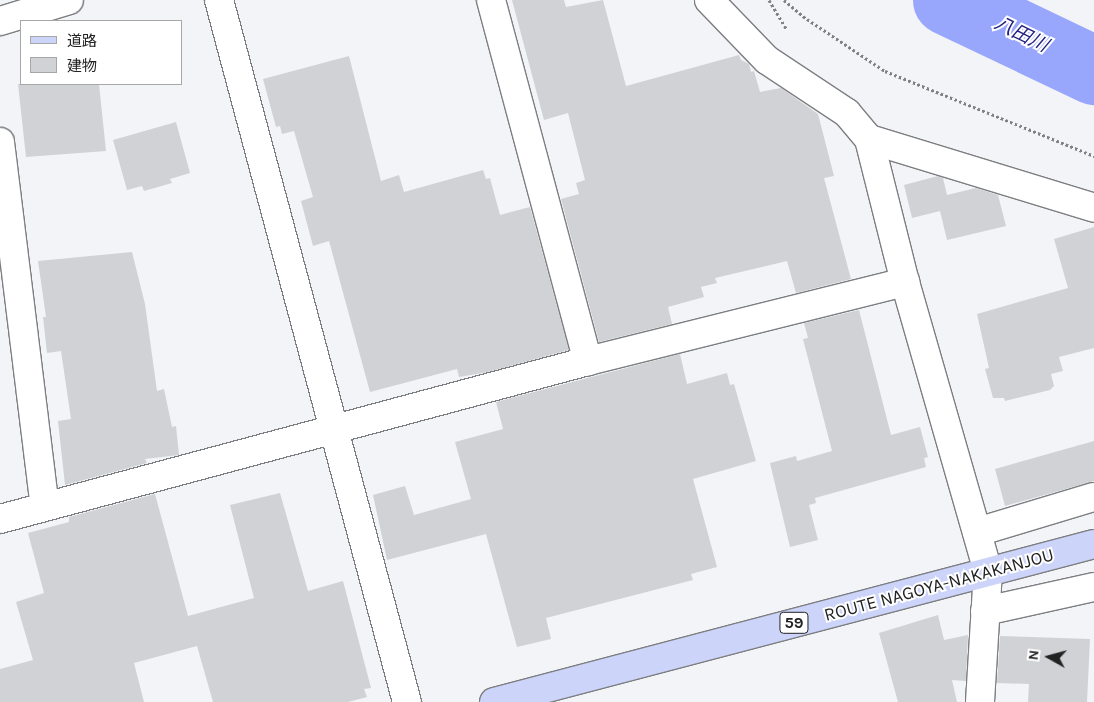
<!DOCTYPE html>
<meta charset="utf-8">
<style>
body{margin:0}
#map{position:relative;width:1094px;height:702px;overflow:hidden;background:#f3f4f7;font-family:Karla,"Noto Sans JP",sans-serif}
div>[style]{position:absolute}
.river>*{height:69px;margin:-34.5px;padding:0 34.5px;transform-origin:34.5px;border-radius:34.5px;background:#98a7fc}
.building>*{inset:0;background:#d1d2d5}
.path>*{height:3px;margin-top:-1.5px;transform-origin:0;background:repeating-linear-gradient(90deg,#818183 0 2.5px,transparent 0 5px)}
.roads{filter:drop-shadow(1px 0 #7d7e81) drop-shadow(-1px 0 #7d7e81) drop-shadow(0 1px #7d7e81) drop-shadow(0 -1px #7d7e81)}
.minor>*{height:28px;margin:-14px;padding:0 14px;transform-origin:14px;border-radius:14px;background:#fff}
.primary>*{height:28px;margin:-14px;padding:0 14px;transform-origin:14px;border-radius:14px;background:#ccd4fa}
span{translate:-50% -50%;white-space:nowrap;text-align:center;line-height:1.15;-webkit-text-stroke:4px #fff;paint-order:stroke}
.shield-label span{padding:1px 4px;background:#fff;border:1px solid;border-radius:4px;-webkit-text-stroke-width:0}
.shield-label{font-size:16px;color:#222223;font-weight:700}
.street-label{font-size:18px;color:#222223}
.water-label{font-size:19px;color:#262483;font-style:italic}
.legend{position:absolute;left:20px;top:20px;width:162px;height:65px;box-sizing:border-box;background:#fff;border:1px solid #a7a7a7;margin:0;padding:6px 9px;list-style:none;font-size:15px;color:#222223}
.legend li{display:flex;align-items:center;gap:10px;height:25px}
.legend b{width:25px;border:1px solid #a7a7a7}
.north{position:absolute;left:1024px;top:632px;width:50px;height:50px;-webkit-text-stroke:4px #fff;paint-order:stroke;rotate:277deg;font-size:14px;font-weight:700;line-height:20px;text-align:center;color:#222223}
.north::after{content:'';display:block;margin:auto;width:18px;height:22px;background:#222223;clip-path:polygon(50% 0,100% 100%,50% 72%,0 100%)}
</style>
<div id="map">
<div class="river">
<i style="left:947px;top:0;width:163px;rotate:25.5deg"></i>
</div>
<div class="building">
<i style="clip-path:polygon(512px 0,564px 0,566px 7px,603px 0,626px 86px,739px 55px,741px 60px,749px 64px,751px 72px,754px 71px,760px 92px,781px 88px,818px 114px,834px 176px,824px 178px,851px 279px,796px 293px,787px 261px,715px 278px,717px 283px,701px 287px,704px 297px,668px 307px,672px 324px,599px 342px,561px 199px,579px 194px,576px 183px,585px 180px,568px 113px,544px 120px)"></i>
<i style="clip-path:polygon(349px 56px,381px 181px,399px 175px,404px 192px,483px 170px,486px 179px,490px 178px,500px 215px,530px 207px,569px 350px,488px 372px,459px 377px,457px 369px,370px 392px,329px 241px,313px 246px,301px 201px,313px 197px,294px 131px,282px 134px,280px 126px,276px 127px,263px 79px)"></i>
<i style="clip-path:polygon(18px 84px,99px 84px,106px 151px,26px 157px)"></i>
<i style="clip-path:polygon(176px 122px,190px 173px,170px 179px,172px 183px,144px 191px,142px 186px,127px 190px,113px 140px)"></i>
<i style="clip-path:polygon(938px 176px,943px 178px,947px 195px,976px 188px,998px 195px,1006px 226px,947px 240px,940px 211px,912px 218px,904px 185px)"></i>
<i style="clip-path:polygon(1094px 227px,1094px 348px,1059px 357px,1063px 371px,1051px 374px,1054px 386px,1050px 390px,1005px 401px,1004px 398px,993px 398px,985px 369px,989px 368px,977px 314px,1068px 288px,1054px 239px)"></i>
<i style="clip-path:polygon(132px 252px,145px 304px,157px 391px,164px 389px,172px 427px,176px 426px,179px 455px,145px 459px,147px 463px,65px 485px,58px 421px,71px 419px,61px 351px,47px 353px,43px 317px,46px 317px,38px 261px)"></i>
<i style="clip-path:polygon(859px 310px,891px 435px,920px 427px,928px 457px,924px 458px,926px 467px,815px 498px,816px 503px,809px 505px,818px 540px,790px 547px,770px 463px,796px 456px,797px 461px,832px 451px,803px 339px,808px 338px,804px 323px)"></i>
<i style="clip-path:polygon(680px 354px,687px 384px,727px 373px,730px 385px,734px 384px,756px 461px,693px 479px,717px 567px,691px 574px,693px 580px,546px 618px,551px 639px,517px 647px,486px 534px,387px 560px,373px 495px,405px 486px,414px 515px,471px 499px,455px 442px,503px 429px,496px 402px)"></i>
<i style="clip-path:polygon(1094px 441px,1094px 481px,1005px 506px,995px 469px)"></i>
<i style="clip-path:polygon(280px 493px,308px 591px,343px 581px,371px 688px,364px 689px,367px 697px,348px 702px,213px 702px,197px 646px,134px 663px,144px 702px,0 702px,0 669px,33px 660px,16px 602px,44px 593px,28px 533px,69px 522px,69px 517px,155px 494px,188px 616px,254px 598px,230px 505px)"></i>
<i style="clip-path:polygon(938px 615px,944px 640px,968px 635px,966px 681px,952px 680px,957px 702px,898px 702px,879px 633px)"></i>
<i style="clip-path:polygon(1000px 636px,1090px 639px,1087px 702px,1028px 702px,1029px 684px,997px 683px)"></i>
</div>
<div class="path">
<i style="left:769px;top:0;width:33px;rotate:59deg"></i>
<i style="left:784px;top:0;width:30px;rotate:40deg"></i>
<i style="left:807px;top:19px;width:94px;rotate:33.7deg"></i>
<i style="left:885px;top:71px;width:226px;rotate:22.1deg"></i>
</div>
<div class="roads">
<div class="minor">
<i style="left:219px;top:0;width:727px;rotate:75.01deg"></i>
<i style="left:491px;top:0;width:374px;rotate:75deg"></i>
<i style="left:709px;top:0;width:83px;rotate:46deg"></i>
<i style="left:767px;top:60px;width:96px;rotate:33.5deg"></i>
<i style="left:847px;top:113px;width:34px;rotate:50deg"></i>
<i style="left:869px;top:139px;width:147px;rotate:75.9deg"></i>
<i style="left:905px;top:282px;width:301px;rotate:74deg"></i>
<i style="left:988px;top:571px;width:131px;rotate:93.5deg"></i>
<i style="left:0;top:21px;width:72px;rotate:-16.9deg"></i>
<i style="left:869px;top:139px;width:235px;rotate:17deg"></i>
<i style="left:0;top:142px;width:367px;rotate:83deg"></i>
<i style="left:0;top:519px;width:609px;rotate:-15.04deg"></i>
<i style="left:588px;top:361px;width:327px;rotate:-14deg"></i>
<i style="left:977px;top:532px;width:122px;rotate:-16.7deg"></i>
<i style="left:985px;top:611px;width:112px;rotate:-12.4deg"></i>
</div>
<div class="primary">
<i style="left:494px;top:702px;width:620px;rotate:-14.75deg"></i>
</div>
</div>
<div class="shield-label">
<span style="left:794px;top:623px">59</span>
</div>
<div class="street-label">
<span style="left:939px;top:585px;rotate:-15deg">ROUTE NAGOYA-NAKAKANJOU</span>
</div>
<div class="water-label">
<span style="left:1021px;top:35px;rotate:26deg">八田川</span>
</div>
<ul class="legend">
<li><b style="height:6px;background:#ccd4fa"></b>道路</li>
<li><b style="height:14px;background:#d1d2d5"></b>建物</li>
</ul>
<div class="north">N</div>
</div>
